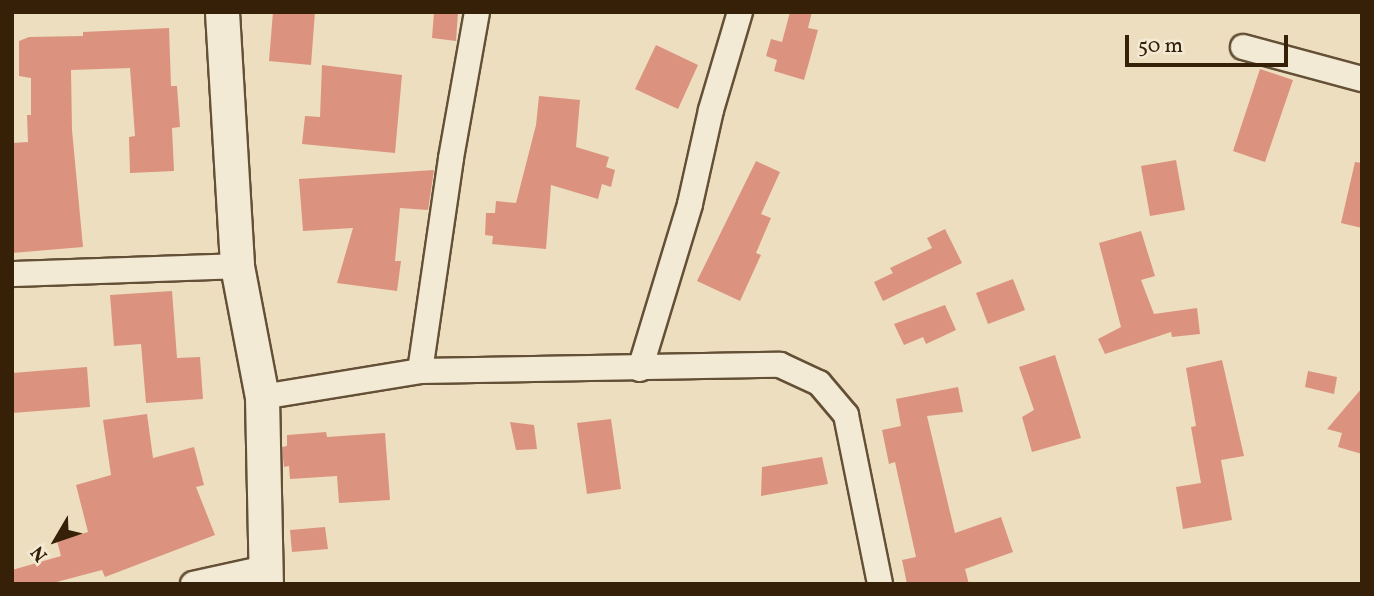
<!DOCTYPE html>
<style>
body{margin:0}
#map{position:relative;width:1374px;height:596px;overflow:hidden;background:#ecdebe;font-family:Vollkorn,serif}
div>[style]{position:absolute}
.building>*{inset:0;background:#db937f}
.roads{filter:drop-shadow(2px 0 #645036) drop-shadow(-2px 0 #645036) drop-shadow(0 2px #645036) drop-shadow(0 -2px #645036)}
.street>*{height:24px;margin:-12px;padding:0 12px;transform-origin:12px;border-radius:12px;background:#f3ead5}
.secondary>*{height:33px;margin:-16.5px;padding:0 16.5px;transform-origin:16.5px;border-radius:16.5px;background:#f3ead5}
span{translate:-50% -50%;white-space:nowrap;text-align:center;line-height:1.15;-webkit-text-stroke:7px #f3ead5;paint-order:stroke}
.frame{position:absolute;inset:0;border:14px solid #362008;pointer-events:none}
.north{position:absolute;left:21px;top:505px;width:70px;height:70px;-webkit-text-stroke:5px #f3ead5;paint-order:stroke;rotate:231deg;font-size:19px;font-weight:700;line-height:28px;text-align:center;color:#362008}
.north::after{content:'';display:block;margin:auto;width:24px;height:32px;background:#362008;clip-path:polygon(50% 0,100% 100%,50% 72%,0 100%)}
.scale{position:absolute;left:1125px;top:35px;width:163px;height:32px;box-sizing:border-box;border:4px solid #362008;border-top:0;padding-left:9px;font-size:21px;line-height:24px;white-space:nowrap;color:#362008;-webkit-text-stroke:5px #f3ead5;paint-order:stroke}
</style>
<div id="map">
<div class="building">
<i style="clip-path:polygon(273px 12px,315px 12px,311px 65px,269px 61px)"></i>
<i style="clip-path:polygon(434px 12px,458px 12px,456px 41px,432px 38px)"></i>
<i style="clip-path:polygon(790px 12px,812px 12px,808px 28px,818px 30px,804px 80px,774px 71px,777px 60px,766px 56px,771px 39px,782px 42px)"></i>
<i style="clip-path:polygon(169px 28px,171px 86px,177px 86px,180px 127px,172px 128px,174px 171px,130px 173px,129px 137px,135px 136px,130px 68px,71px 70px,72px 130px,83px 247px,12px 253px,12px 143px,28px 142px,27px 115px,31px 115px,31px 78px,19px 76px,19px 41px,29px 37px,83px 36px,83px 32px)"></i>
<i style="clip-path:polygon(656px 45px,698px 65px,678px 109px,635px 89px)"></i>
<i style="clip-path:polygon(322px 65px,402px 75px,395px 153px,302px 144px,305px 116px,320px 117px)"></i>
<i style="clip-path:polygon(1260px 69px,1293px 80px,1265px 162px,1233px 151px)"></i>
<i style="clip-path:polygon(539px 96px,580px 100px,576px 147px,609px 157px,606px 167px,615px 170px,611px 187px,602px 184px,598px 199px,551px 185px,546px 249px,492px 244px,493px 236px,485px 235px,486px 213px,495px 213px,496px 201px,516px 203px,536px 125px)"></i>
<i style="clip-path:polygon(1176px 160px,1185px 210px,1150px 216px,1141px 166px)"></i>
<i style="clip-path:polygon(756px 161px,780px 172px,761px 214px,771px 218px,756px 253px,761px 255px,740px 301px,697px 281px)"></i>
<i style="clip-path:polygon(1355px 162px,1362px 163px,1362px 228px,1341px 223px)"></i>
<i style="clip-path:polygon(434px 170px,428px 210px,400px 208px,395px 261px,401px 261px,397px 291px,337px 283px,353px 228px,303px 231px,299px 179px)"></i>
<i style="clip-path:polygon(945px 229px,962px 263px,883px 301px,874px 282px,893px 273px,890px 268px,932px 248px,927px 238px)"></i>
<i style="clip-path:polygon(1141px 231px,1155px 276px,1141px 280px,1154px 314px,1197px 308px,1200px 334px,1172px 337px,1171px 332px,1105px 354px,1098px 339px,1121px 327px,1099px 243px)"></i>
<i style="clip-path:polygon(1013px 279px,1025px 310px,988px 324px,976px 293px)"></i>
<i style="clip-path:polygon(172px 291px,177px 358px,200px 357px,203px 399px,146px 403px,141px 344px,114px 346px,110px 295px)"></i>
<i style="clip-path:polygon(945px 305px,956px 330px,926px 344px,923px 337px,904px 345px,894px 324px)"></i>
<i style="clip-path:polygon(1055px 355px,1081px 438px,1032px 452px,1022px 417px,1034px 410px,1019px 367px)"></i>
<i style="clip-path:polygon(1222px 360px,1244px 456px,1221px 460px,1232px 520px,1183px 529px,1176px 487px,1201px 483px,1191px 427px,1196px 426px,1186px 368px)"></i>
<i style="clip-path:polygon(87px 367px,90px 407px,12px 413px,12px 373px)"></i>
<i style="clip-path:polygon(1308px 371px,1337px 377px,1334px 394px,1305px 387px)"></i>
<i style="clip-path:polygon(958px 387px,963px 412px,927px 416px,955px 533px,1001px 517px,1013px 552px,965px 569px,969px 584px,907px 584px,902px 560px,916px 557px,895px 462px,889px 464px,882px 430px,901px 426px,896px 399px)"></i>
<i style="clip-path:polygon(1362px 388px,1362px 454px,1338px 447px,1342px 433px,1327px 429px)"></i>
<i style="clip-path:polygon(147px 414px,153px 458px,194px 447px,204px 485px,196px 487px,215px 535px,105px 577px,102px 570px,49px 584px,12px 584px,12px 570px,61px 556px,57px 541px,88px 532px,76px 485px,111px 475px,103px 420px)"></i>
<i style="clip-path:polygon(611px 419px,621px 489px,587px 494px,577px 423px)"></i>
<i style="clip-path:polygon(510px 422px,534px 425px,537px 449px,516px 450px)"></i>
<i style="clip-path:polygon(326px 432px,327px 437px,385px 433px,390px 500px,339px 503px,337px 476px,290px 479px,289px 466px,284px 467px,282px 447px,287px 446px,287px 435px)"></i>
<i style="clip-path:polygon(822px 457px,828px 484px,761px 496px,762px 467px)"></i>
<i style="clip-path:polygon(325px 527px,328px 549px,292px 552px,290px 530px)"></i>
</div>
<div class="roads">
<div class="street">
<i style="left:1243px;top:47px;width:123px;rotate:15.1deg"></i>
<i style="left:12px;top:274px;width:225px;rotate:-2deg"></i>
<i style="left:640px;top:369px;width:172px;rotate:-73.1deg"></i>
<i style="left:690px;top:204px;width:96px;rotate:-77.4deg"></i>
<i style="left:711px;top:110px;width:102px;rotate:-73.5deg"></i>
<i style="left:420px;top:371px;width:215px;rotate:-81.7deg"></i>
<i style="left:451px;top:158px;width:148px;rotate:-79.9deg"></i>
<i style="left:262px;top:397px;width:160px;rotate:-9.3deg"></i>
<i style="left:420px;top:371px;width:360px;rotate:-1deg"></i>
<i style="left:780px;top:365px;width:43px;rotate:24.8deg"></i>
<i style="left:819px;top:383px;width:42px;rotate:49.8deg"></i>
<i style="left:846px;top:415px;width:172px;rotate:78.6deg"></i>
<i style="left:193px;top:584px;width:75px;rotate:-12.4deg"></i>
</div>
<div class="secondary">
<i style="left:222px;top:12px;width:254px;rotate:86.6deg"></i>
<i style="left:237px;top:266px;width:133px;rotate:79.2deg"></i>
<i style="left:262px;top:397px;width:187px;rotate:88.8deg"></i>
</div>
</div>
<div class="frame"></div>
<div class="north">N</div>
<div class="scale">50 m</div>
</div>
